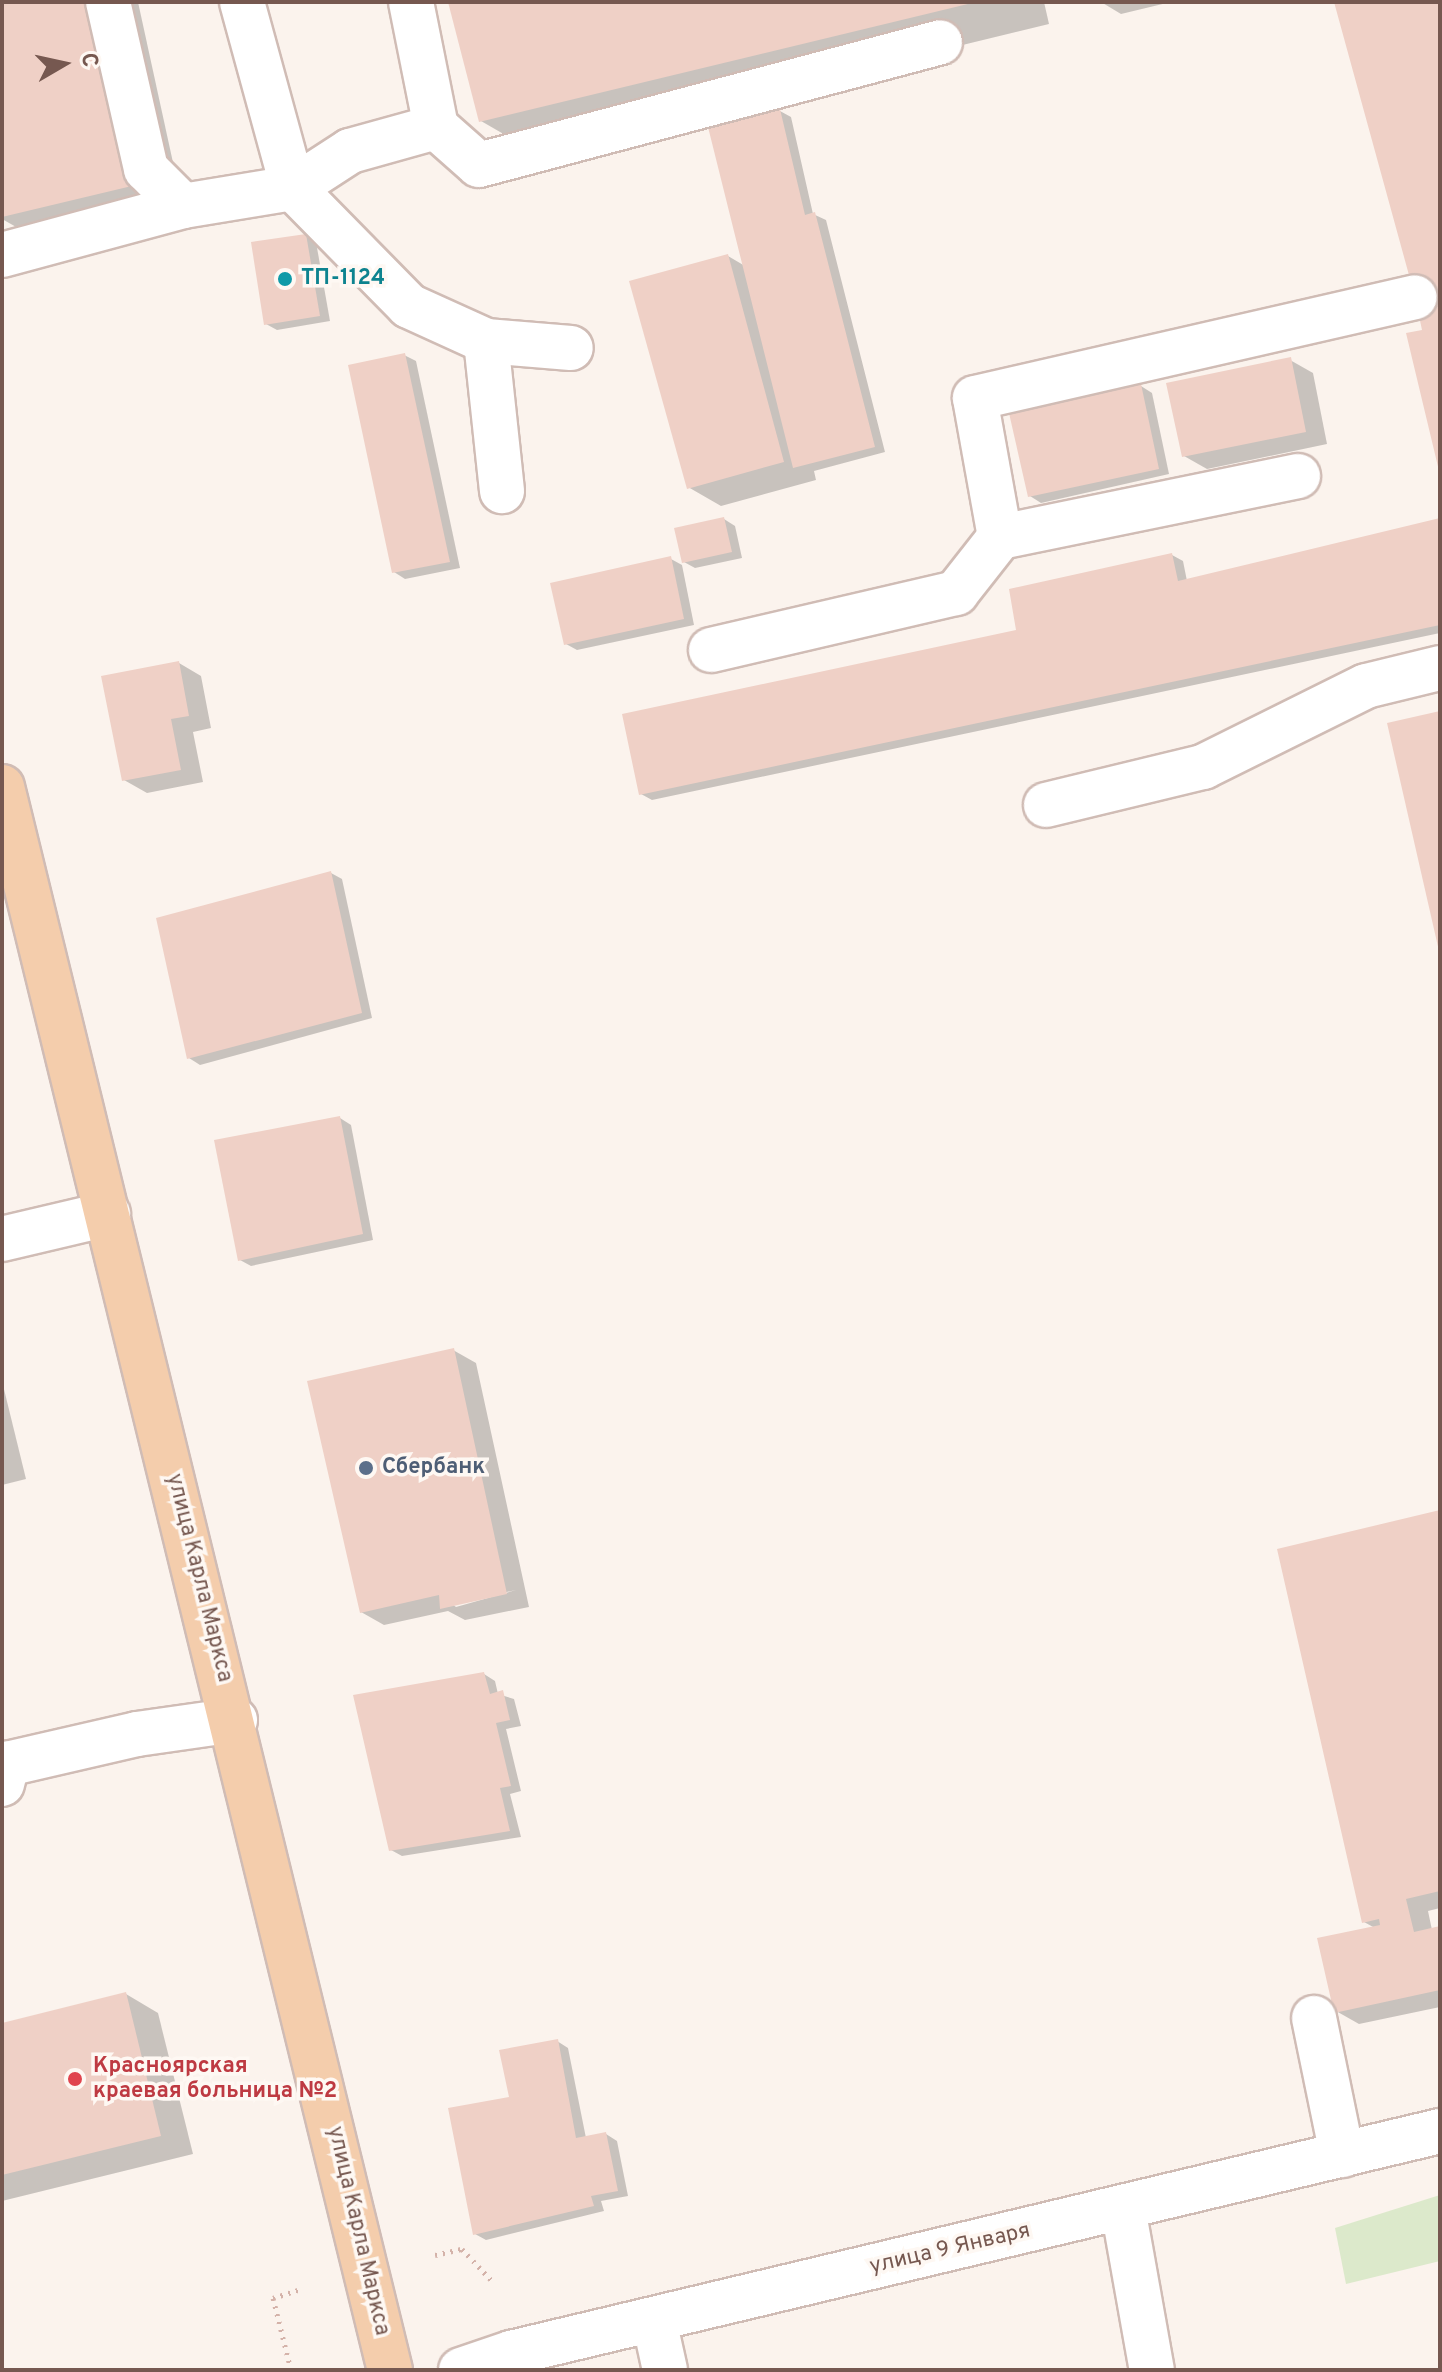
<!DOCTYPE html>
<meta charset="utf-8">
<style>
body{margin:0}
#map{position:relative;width:1442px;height:2372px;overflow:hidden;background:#fbf3ed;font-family:Overpass,sans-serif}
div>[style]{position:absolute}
.green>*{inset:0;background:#dce9cb}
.shadow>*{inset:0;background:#0003}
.building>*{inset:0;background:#efd0c6}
.path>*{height:5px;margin-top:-2.5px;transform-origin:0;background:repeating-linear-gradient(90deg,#d4b2a9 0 2px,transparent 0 8px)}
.roads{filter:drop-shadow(2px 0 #d0bcb5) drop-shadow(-2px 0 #d0bcb5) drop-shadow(0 2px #d0bcb5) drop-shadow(0 -2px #d0bcb5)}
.minor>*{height:44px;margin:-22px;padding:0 22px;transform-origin:22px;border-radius:22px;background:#fff}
.major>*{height:44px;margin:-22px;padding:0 22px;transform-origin:22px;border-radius:22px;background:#f4cdac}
.dots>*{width:22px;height:22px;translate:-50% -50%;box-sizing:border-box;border:4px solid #fef8f3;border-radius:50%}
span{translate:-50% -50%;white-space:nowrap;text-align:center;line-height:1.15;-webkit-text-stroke:7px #fef8f3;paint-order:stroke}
.culture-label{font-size:22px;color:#0d838f;font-weight:700}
.left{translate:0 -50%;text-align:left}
.service-label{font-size:22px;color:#4e5e75;font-weight:700}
.street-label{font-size:22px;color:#765850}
.health-label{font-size:22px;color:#be3a42;font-weight:700}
.frame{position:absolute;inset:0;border:4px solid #765850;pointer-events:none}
.north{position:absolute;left:24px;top:24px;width:80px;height:80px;-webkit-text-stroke:6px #fef8f3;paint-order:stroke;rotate:81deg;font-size:22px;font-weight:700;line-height:32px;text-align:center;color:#765850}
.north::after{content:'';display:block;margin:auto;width:28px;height:36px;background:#765850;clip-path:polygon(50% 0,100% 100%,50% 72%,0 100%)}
</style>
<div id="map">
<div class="green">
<i style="clip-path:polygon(1440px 2195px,1440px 2261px,1346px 2284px,1335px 2228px)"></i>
</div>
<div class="shadow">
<i style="clip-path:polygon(2px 2px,138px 2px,184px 213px,48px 245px,2px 219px)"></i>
<i style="clip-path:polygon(451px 2px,1044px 2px,1049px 24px,531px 150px,481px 121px)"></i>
<i style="clip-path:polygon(1101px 2px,1171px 2px,1121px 14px)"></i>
<i style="clip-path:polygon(780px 111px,791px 117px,813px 214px,826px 220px,885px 452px,814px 471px,816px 480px,721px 506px,688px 487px,728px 256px,745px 266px)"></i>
<i style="clip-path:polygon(305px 236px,316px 242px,330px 321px,277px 330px,266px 324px)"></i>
<i style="clip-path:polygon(404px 355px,416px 361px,460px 568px,405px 579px,394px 572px)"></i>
<i style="clip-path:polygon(1290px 360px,1313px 373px,1327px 444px,1207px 469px,1184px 456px)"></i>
<i style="clip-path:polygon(1141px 386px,1152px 393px,1169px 474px,1041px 503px,1030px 496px)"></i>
<i style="clip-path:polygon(724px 519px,735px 526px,742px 558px,695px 568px,684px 562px)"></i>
<i style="clip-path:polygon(1440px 520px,1440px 633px,652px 800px,641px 794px,1019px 631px,1172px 555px,1183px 561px,1187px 581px)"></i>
<i style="clip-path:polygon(671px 559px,682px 565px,694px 625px,577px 650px,566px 644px)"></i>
<i style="clip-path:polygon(179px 663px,201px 676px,211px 728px,193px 732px,203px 782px,147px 793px,124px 780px)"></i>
<i style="clip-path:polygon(331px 873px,342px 879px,372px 1018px,200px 1065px,189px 1058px)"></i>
<i style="clip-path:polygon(340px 1118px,351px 1125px,373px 1240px,251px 1266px,240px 1260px)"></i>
<i style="clip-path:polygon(evenodd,453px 1350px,476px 1363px,529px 1607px,465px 1620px,448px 1611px,384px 1625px,361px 1612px,453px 1350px,516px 1590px,456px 1607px,452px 1604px,516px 1590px)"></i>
<i style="clip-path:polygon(2px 1381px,26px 1479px,2px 1485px)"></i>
<i style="clip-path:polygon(1440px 1512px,1440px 1908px,1428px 1911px,1432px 1930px,1440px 1929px,1440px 2007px,1359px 2024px,1336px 2011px,1375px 1928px,1364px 1922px)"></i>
<i style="clip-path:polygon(484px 1674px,495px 1681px,498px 1694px,514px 1699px,521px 1726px,506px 1729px,521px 1791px,510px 1794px,521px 1837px,402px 1856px,391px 1850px)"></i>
<i style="clip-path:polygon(126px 1994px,158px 2013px,193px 2154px,2px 2201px,2px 2025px)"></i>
<i style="clip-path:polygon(557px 2041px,568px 2048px,586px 2138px,606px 2134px,617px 2141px,628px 2196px,601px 2201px,604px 2211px,486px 2240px,475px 2234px,511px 2098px)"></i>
</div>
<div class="building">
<i style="clip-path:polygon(2px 2px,96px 2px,136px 185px,2px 217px)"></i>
<i style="clip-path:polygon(448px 2px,971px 2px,972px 3px,479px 122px)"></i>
<i style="clip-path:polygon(1334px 2px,1440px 2px,1440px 475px,1406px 333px,1422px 330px,1415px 297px)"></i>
<i style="clip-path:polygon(780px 109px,805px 215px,815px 212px,875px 447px,793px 468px,708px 127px)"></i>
<i style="clip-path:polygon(306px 234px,320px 316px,264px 325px,251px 242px)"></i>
<i style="clip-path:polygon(728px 254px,784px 462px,687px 489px,629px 281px)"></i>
<i style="clip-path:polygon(405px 353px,450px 562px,392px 573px,348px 365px)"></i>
<i style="clip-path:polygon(1291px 357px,1306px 432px,1182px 457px,1166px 383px)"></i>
<i style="clip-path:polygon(1141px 384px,1159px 469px,1028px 497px,1009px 413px)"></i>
<i style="clip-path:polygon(724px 517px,732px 552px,682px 563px,674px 528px)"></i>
<i style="clip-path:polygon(1440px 518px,1440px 625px,639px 795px,622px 714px,1016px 630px,1009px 589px,1172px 553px,1178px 581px)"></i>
<i style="clip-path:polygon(671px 556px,684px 619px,564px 645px,550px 583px)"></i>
<i style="clip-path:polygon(179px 661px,189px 716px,171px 719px,181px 770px,122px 781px,101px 676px)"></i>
<i style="clip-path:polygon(1440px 711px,1440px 951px,1439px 951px,1387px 723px)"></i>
<i style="clip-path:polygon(331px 871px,362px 1013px,187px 1059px,156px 918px)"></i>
<i style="clip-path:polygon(340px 1116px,363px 1234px,238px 1261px,214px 1140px)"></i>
<i style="clip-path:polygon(454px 1348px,507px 1594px,440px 1609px,439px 1595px,360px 1613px,307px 1381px)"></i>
<i style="clip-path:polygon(1440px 1510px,1440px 1891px,1406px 1899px,1414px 1932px,1440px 1926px,1440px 1990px,1334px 2013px,1317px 1938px,1380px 1925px,1379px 1919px,1362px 1923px,1277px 1549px)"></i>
<i style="clip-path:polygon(484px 1672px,490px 1694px,503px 1690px,510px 1720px,496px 1723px,511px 1786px,500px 1788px,510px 1831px,389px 1851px,353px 1695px)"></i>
<i style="clip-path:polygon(126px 1992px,161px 2136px,2px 2175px,2px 2023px)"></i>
<i style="clip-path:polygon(558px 2039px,576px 2138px,606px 2132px,618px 2191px,591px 2196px,594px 2206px,473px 2235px,448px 2108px,509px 2097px,499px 2050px)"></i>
</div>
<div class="path">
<i style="left:435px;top:2255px;width:28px;rotate:-13deg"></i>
<i style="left:462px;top:2249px;width:47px;rotate:46.7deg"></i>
<i style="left:291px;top:2370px;width:74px;rotate:-104deg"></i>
<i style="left:273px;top:2298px;width:29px;rotate:-18deg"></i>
</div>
<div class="roads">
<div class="minor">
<i style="left:242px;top:2px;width:193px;rotate:74.7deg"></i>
<i style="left:293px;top:188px;width:165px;rotate:45.5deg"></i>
<i style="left:409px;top:306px;width:85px;rotate:24.4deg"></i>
<i style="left:486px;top:341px;width:151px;rotate:83.9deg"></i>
<i style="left:436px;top:127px;width:57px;rotate:41.5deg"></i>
<i style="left:479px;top:165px;width:477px;rotate:-14.9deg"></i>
<i style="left:183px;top:206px;width:111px;rotate:-9.3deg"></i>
<i style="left:293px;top:188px;width:68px;rotate:-33deg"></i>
<i style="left:350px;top:151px;width:89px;rotate:-15.6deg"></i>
<i style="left:436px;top:127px;width:127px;rotate:-101.3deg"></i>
<i style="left:2px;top:255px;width:188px;rotate:-15.1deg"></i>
<i style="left:183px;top:206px;width:52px;rotate:-135deg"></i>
<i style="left:146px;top:169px;width:171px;rotate:-102.8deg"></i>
<i style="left:486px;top:341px;width:85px;rotate:4.7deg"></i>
<i style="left:1298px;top:476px;width:304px;rotate:168.4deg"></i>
<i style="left:1000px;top:537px;width:141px;rotate:-100.2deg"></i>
<i style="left:975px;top:398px;width:451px;rotate:-12.9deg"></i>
<i style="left:711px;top:650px;width:252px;rotate:-13.1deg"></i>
<i style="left:956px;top:593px;width:71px;rotate:-51.8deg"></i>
<i style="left:1046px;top:805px;width:162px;rotate:-13.6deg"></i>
<i style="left:1203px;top:767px;width:182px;rotate:-26.4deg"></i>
<i style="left:1366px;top:686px;width:76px;rotate:-13.7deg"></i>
<i style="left:2px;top:1239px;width:109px;rotate:-13.3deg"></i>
<i style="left:2px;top:1784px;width:21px;rotate:-76deg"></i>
<i style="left:7px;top:1764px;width:133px;rotate:-13deg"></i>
<i style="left:137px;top:1734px;width:99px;rotate:-8.1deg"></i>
<i style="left:1314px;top:2018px;width:140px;rotate:78.4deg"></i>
<i style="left:1123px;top:2208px;width:165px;rotate:79.9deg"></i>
<i style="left:654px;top:2320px;width:51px;rotate:77.6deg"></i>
<i style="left:461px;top:2370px;width:53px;rotate:-18.8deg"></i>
<i style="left:511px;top:2353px;width:955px;rotate:-13.44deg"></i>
</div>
<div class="major">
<i style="left:2px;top:787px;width:1630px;rotate:76.23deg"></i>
</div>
</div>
<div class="dots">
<i style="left:285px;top:279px;background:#0f9aa8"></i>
<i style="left:366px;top:1468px;background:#5c6f8a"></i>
<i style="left:75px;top:2079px;background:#e0444e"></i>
</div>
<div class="culture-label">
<span class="left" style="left:301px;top:279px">ТП-1124</span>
</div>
<div class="service-label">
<span class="left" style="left:382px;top:1468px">Сбербанк</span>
</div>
<div class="street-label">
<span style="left:199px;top:1578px;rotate:76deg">улица Карла Маркса</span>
<span style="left:358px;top:2231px;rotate:77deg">улица Карла Маркса</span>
<span style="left:950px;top:2249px;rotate:-13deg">улица 9 Января</span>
</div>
<div class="health-label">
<span class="left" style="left:93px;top:2079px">Красноярская<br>краевая больница №2</span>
</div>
<div class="frame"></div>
<div class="north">С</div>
</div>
